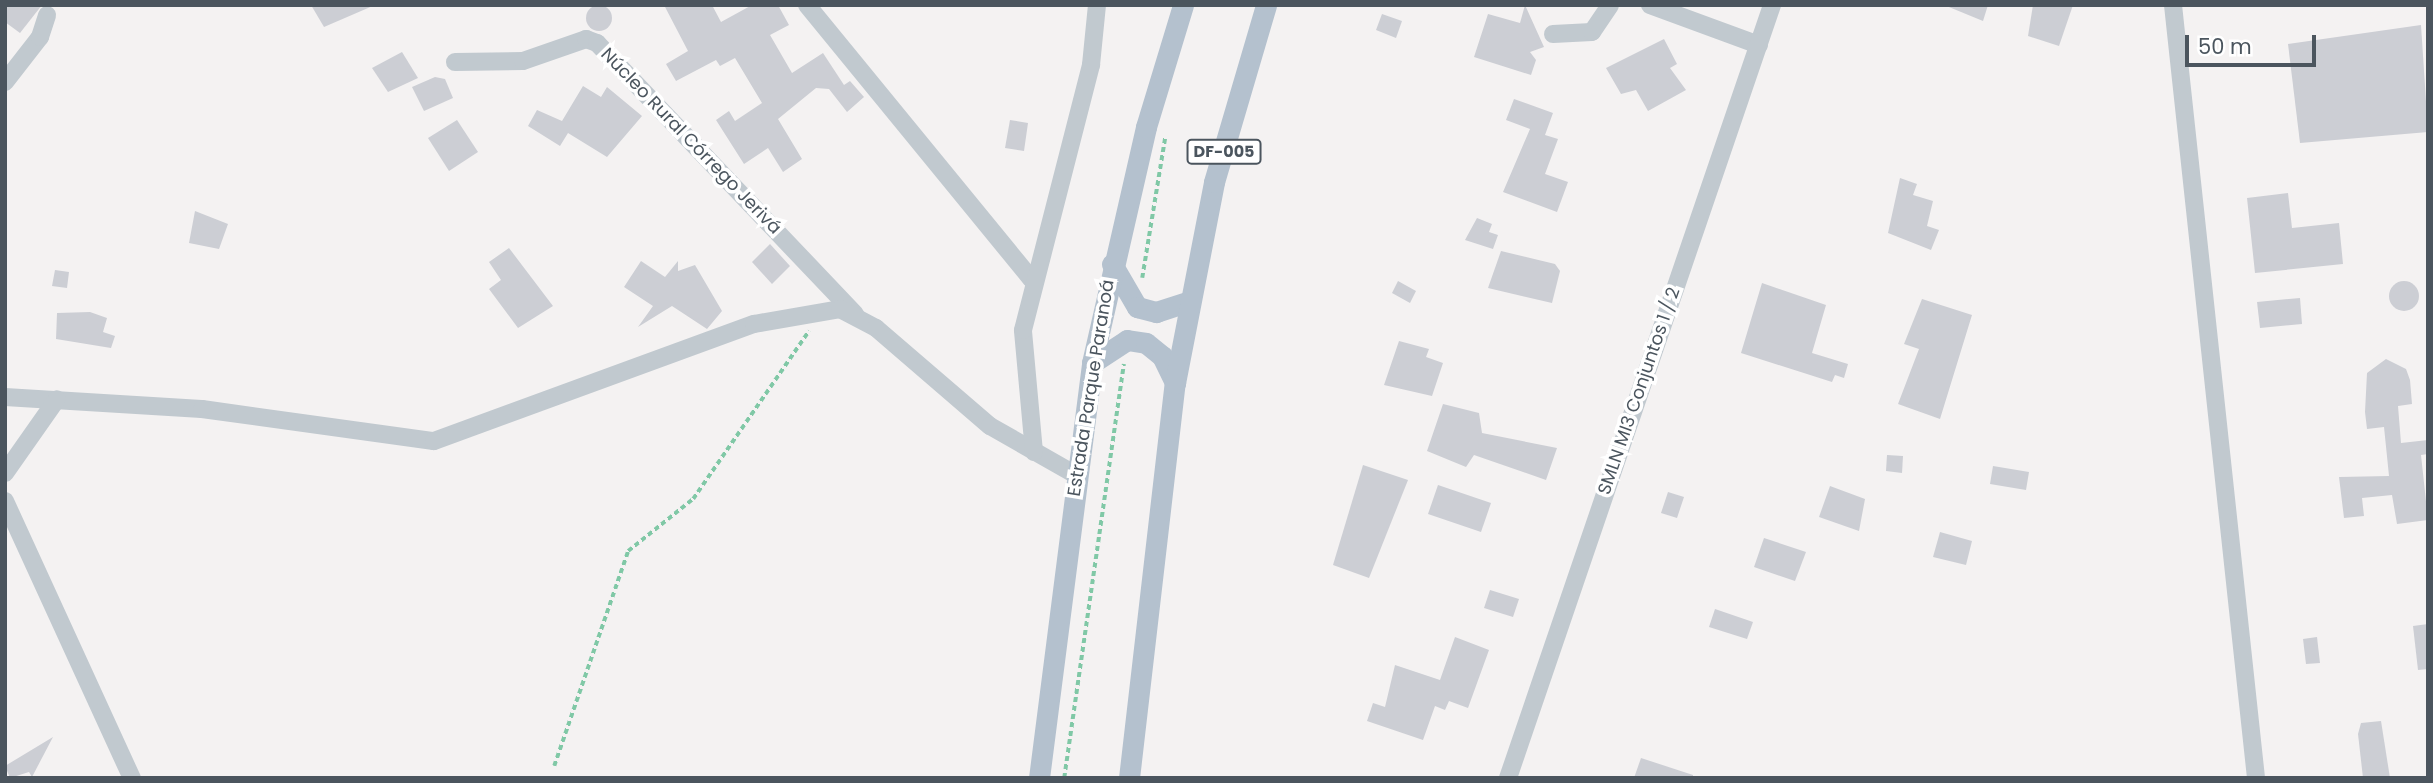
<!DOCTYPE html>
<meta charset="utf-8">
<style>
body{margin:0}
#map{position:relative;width:2433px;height:783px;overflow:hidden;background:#f4f2f2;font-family:Poppins,sans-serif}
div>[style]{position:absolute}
.building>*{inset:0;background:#ccced4}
.round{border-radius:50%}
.path>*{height:3.5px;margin-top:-1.75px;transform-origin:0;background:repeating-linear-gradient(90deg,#80c8a6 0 5px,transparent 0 8.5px)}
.minor>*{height:18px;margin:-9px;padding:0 9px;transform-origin:9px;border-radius:9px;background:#c1c9cf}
.major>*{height:21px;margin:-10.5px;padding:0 10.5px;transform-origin:10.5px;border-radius:10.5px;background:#b4c1ce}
span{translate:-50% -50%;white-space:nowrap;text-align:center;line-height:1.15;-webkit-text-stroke:7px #fff;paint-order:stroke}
.shield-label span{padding:2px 5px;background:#fff;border:2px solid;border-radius:5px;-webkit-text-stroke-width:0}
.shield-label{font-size:16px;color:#4b555e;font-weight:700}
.street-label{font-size:18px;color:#4b555e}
.frame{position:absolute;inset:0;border:7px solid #4b555e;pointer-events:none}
.scale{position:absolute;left:2185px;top:35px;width:131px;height:32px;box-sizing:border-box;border:4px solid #4b555e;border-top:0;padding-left:9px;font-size:21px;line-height:24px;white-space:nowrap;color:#4b555e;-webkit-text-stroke:5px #fff;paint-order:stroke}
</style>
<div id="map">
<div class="building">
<i class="round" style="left:586px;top:5px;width:26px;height:26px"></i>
<i style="clip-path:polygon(5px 5px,42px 5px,20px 33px,5px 22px)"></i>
<i style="clip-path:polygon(311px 5px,375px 5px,324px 27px)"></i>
<i style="clip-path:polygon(664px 5px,712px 5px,721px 22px,752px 5px,778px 5px,789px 25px,770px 35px,792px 73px,823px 53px,844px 85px,850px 81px,864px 97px,847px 112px,829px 89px,816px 88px,778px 119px,802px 159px,783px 172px,768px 148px,744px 164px,716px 120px,729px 111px,735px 121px,762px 103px,735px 58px,720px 66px,716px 60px,676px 81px,666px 64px,688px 51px)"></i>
<i style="clip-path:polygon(1525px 5px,1544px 47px,1530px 52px,1536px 60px,1531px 75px,1474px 57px,1488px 14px,1520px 23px)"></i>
<i style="clip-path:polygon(1944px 5px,1988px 5px,1983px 21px)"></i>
<i style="clip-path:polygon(2033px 5px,2073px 5px,2059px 46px,2028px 36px)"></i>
<i style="clip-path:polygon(1382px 14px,1402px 21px,1396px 38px,1376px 30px)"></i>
<i style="clip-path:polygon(2421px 25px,2428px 132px,2300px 143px,2288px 44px)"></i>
<i style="clip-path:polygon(1664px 39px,1677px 64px,1670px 68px,1686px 90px,1648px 111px,1636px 90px,1621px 94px,1606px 68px)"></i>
<i style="clip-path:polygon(402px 52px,418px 78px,388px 92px,372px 68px)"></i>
<i style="clip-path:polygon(435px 77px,445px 79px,453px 98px,424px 111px,412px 87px)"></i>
<i style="clip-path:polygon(583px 86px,601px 97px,607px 87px,642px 116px,607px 157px,568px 133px,560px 146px,528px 126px,537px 110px,562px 121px)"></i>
<i style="clip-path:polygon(1514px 99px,1553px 113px,1545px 135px,1558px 139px,1545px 174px,1568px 182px,1557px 212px,1503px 192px,1530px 129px,1506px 120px)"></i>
<i style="clip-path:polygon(457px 120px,478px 152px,449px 171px,428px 138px)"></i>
<i style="clip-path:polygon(1010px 120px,1028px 123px,1024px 151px,1005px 148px)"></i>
<i style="clip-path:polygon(1900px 178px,1917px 184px,1913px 195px,1933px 201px,1927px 226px,1939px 230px,1931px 250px,1888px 233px)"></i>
<i style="clip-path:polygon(2288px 193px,2292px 228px,2339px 223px,2343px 264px,2255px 273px,2247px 198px)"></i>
<i style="clip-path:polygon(195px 211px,228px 224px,219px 249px,189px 243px)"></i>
<i style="clip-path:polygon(1477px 218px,1492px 224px,1489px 232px,1498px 235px,1493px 249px,1465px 240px)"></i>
<i style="clip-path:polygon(770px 244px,790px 266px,772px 284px,752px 262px)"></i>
<i style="clip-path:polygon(509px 248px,553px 306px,518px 328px,489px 289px,501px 280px,489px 262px)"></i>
<i style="clip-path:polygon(1501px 251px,1555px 264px,1560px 271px,1552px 303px,1488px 288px)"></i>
<i style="clip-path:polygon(641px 261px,665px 277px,678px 261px,678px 271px,695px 265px,722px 311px,707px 329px,672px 306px,638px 327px,653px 306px,624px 287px)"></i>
<i style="clip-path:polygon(55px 270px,69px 272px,67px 288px,52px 286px)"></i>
<i class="round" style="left:2389px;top:281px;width:30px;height:30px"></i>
<i style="clip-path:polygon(1398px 281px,1416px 291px,1410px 303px,1392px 293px)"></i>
<i style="clip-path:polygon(1762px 283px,1826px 305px,1812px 353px,1848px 364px,1844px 378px,1835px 375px,1832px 382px,1741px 353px)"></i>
<i style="clip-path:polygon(2300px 298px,2302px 324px,2260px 328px,2257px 302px)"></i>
<i style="clip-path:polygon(1922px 299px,1972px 315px,1940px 419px,1898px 404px,1919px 349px,1904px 344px)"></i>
<i style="clip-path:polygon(90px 312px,107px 318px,103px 332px,115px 336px,111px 348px,56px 339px,57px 313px)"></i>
<i style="clip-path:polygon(1399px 341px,1429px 349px,1426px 357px,1443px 363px,1432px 396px,1384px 385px)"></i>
<i style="clip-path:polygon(2386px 359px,2406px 369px,2410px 380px,2412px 404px,2398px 406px,2401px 443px,2428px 440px,2428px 454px,2421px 455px,2428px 520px,2397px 524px,2392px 495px,2362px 498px,2364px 516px,2344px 518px,2339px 477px,2389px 476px,2384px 427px,2367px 429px,2365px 412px,2367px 373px)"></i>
<i style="clip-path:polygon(1443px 404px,1479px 413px,1482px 433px,1557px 448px,1546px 480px,1474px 455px,1466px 467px,1427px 451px)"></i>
<i style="clip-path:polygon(1887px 455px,1903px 456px,1902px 473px,1886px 471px)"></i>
<i style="clip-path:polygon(1363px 465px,1408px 480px,1369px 578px,1333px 565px)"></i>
<i style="clip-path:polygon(1993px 466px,2029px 472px,2026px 490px,1990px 484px)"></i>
<i style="clip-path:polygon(1438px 485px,1491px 503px,1481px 532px,1428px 514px)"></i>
<i style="clip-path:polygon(1830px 486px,1865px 499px,1859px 531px,1819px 517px)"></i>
<i style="clip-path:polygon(1668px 492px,1684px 497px,1677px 518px,1661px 513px)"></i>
<i style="clip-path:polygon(1940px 532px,1972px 541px,1966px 565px,1933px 557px)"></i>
<i style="clip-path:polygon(1764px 538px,1806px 552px,1795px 581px,1754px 567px)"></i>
<i style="clip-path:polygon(1490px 590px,1519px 599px,1513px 617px,1484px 608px)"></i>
<i style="clip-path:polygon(1715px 609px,1753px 622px,1747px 639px,1709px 627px)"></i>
<i style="clip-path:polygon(2428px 624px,2428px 669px,2418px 670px,2413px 626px)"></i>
<i style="clip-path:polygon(1455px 637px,1489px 650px,1468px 708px,1449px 701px,1445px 710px,1435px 706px,1423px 740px,1367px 721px,1373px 703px,1385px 707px,1395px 665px,1440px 680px)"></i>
<i style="clip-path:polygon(2317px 637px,2320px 663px,2306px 664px,2303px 639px)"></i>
<i style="clip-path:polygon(2381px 721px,2390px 778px,2363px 778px,2358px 734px,2361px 723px)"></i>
<i style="clip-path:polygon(53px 737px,32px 777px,29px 772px,10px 778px,5px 766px)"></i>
<i style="clip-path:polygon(1641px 758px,1693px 775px,1693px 778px,1634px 778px)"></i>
</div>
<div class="path">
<i style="left:1142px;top:278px;width:143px;rotate:-80.7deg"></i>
<i style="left:554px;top:766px;width:227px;rotate:-71deg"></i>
<i style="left:628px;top:551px;width:83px;rotate:-38.7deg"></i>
<i style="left:693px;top:499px;width:204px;rotate:-55.4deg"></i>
<i style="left:1064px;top:778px;width:418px;rotate:-81.8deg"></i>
</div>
<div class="minor">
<i style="left:807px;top:5px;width:354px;rotate:50.7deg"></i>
<i style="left:1650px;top:5px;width:116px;rotate:20.2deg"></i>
<i style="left:2173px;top:5px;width:777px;rotate:83.87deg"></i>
<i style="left:1553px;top:34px;width:39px;rotate:-3deg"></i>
<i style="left:1592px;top:32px;width:32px;rotate:-56deg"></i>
<i style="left:455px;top:62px;width:68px;rotate:-0.8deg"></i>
<i style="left:523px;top:61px;width:67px;rotate:-19.2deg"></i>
<i style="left:586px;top:39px;width:12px;rotate:20deg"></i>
<i style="left:597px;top:43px;width:374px;rotate:46.4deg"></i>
<i style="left:5px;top:82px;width:57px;rotate:-52.1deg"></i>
<i style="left:40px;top:37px;width:23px;rotate:-72deg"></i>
<i style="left:5px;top:397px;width:197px;rotate:3.5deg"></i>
<i style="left:202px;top:409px;width:234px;rotate:7.9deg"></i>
<i style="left:434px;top:441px;width:341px;rotate:-20.1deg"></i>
<i style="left:754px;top:324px;width:87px;rotate:-9.9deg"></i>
<i style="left:840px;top:309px;width:41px;rotate:27.8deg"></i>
<i style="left:876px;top:328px;width:150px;rotate:40.7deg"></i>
<i style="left:990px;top:426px;width:99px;rotate:29.7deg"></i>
<i style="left:1034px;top:452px;width:122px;rotate:-95.2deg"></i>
<i style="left:1023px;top:330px;width:274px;rotate:-75.6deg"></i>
<i style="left:1091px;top:65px;width:60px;rotate:-84.3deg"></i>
<i style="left:5px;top:473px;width:90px;rotate:-54.9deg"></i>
<i style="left:5px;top:501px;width:305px;rotate:65.4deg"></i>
<i style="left:1508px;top:778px;width:817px;rotate:-71.14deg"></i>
</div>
<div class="major">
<i style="left:1112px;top:264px;width:50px;rotate:59.8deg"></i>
<i style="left:1137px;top:307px;width:20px;rotate:15deg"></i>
<i style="left:1156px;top:312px;width:36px;rotate:-18deg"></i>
<i style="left:1092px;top:363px;width:42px;rotate:-33.3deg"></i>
<i style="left:1127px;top:340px;width:19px;rotate:9deg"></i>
<i style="left:1146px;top:343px;width:21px;rotate:39deg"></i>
<i style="left:1162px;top:356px;width:30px;rotate:64deg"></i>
<i style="left:1039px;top:778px;width:418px;rotate:-82.7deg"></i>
<i style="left:1092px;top:363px;width:242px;rotate:-77.1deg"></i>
<i style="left:1146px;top:127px;width:127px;rotate:-73.1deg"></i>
<i style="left:1129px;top:778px;width:398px;rotate:-83.4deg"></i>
<i style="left:1175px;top:383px;width:205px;rotate:-79deg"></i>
<i style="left:1214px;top:182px;width:184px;rotate:-73.6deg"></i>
</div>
<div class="shield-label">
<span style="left:1224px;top:152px">DF-005</span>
</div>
<div class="street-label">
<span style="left:691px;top:141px;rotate:46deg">Núcleo Rural Córrego Jerivá</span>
<span style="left:1091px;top:388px;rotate:-81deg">Estrada Parque Paranoá</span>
<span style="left:1639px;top:391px;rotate:-71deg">SMLN MI3 Conjuntos 1 / 2</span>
</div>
<div class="frame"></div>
<div class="scale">50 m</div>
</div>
